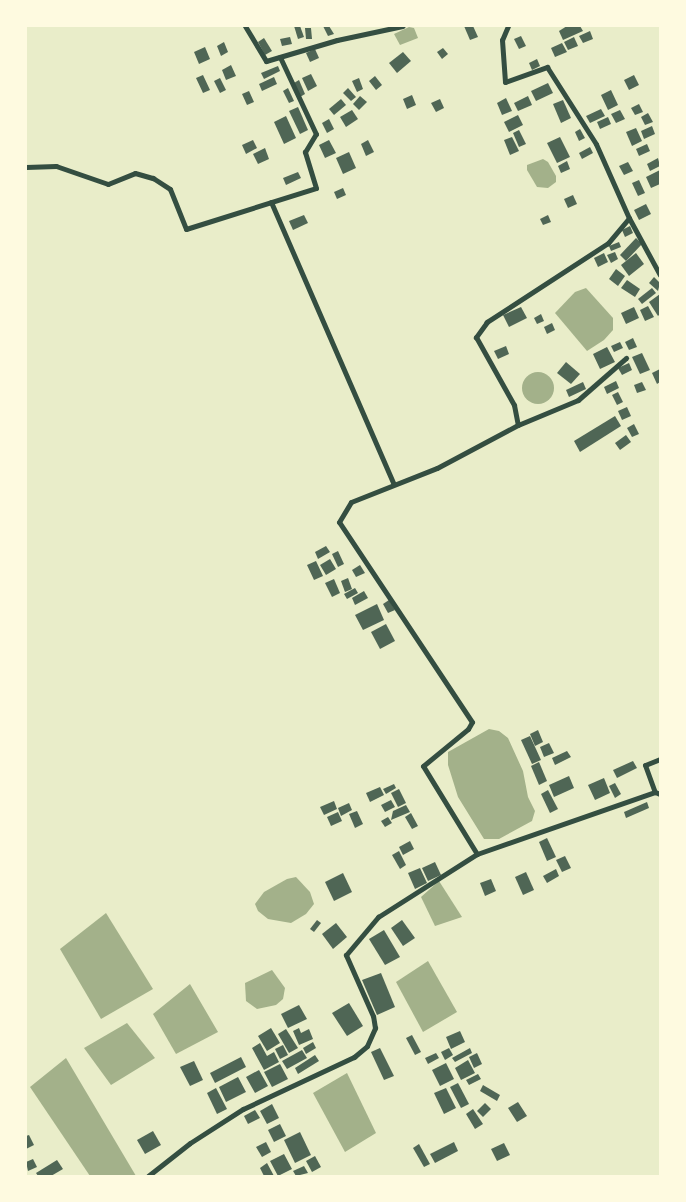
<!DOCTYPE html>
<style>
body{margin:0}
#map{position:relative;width:686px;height:1202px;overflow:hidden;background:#e9edc9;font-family:"Archivo Narrow",sans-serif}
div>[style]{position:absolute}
.water>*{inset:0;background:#a3b18a}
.round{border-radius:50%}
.building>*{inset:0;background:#4f6655}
.minor>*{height:5px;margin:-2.5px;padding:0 2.5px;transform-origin:2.5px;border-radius:2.5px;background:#344e41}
span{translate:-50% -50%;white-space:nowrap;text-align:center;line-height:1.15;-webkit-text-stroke:4.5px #fefae0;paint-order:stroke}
.frame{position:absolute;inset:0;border:27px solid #fefae0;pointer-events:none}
</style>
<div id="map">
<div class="water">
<i style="clip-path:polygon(409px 27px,414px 28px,418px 38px,400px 45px,394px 34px)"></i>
<i style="clip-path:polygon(543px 159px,548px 162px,556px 176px,556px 182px,548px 188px,537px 187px,527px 170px,527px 165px)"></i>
<i style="clip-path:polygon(586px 288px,613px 318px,613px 330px,604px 340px,587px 351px,555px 313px,575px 292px)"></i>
<i class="round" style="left:522px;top:372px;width:32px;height:32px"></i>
<i style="clip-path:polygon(489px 729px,499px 731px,508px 738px,523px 771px,528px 797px,535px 811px,532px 821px,499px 839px,484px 839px,458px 797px,448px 765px,448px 752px)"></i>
<i style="clip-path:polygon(296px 877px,310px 892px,314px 904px,306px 914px,291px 923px,268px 919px,258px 911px,255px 904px,264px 892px,287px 879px)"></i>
<i style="clip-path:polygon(439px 881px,462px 917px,435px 926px,421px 897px)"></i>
<i style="clip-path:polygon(106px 913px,153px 989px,101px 1019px,60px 949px)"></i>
<i style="clip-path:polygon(428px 961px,457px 1012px,423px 1032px,396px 982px)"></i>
<i style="clip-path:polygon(272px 970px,285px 988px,283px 999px,276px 1005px,257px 1009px,246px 1001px,245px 983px)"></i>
<i style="clip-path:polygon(190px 984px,218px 1032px,176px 1054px,153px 1014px)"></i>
<i style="clip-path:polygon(127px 1023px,155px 1058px,111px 1085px,84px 1048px)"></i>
<i style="clip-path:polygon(66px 1058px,136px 1176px,90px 1176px,30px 1087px)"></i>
<i style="clip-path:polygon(347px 1073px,376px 1133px,345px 1152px,313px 1093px)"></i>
</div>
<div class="building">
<i style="clip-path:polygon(294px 26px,300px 26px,304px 37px,298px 39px)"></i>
<i style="clip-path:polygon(323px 26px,329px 26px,334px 34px,328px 36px)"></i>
<i style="clip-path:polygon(464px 26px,473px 26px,478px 37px,470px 40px)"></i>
<i style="clip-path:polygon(567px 26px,580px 26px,583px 31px,563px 40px,559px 31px)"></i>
<i style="clip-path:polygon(305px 28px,311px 28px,312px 39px,306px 39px)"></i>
<i style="clip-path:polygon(590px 31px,593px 39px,583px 43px,579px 36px)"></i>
<i style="clip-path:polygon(521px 36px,526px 46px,519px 49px,514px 39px)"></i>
<i style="clip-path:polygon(290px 37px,292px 44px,282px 46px,280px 39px)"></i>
<i style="clip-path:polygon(574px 37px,578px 46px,568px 50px,564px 42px)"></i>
<i style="clip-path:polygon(264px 38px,272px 51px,265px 55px,258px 42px)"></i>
<i style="clip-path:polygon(224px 42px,228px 52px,221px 56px,217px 46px)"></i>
<i style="clip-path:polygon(562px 43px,567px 52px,555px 57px,551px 48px)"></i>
<i style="clip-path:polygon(205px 47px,210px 59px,199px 64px,194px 52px)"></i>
<i style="clip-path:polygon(443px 48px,448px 54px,442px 59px,437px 52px)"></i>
<i style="clip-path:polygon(315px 49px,319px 58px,310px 62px,306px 53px)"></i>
<i style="clip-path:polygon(403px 52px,411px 61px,397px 73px,389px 63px)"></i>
<i style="clip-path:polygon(537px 59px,540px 66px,532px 70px,529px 63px)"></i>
<i style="clip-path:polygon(231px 65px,236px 76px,226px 80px,222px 70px)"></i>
<i style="clip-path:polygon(278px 66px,280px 71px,264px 79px,261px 73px)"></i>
<i style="clip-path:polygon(311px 74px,317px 86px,308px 91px,302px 78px)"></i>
<i style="clip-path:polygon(203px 75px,210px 90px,203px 93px,196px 78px)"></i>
<i style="clip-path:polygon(634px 75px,639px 85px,629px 90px,624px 80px)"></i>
<i style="clip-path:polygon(375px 76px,382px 85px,376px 90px,369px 81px)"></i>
<i style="clip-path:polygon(274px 77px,277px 84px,262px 91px,259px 84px)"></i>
<i style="clip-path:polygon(220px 78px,226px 90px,220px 93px,214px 81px)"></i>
<i style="clip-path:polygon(359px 78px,363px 89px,357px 92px,352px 81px)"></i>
<i style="clip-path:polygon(299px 80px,305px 94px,300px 97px,294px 83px)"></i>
<i style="clip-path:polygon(548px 83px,553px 93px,536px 101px,531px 91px)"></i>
<i style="clip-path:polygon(288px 88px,294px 101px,289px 103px,283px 91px)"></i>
<i style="clip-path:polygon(348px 88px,356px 97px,351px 101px,343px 93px)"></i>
<i style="clip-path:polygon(611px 90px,618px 105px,608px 110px,601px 95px)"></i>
<i style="clip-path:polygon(249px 91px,254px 102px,247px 105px,242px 94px)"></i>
<i style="clip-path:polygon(412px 95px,416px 105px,407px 109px,403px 99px)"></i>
<i style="clip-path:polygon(360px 96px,367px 102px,359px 110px,353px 104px)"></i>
<i style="clip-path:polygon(528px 96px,532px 105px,518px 111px,514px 103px)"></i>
<i style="clip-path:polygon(506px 98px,512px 111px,502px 115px,497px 103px)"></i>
<i style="clip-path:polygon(341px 99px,346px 105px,334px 115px,329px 109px)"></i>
<i style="clip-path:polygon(440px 99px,444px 108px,436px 112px,431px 103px)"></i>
<i style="clip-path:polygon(563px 100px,571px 118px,561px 123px,553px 104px)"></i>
<i style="clip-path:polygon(639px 104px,643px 112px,635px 115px,631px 108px)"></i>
<i style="clip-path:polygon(298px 107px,308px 130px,300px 134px,289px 111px)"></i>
<i style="clip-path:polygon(601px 109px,605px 116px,590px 123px,586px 116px)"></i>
<i style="clip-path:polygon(352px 110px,358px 119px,346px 127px,340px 117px)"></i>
<i style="clip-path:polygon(620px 110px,625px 119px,616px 123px,611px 114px)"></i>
<i style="clip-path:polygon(648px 113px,653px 122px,645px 125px,641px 117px)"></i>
<i style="clip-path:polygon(518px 115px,523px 125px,509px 132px,504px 122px)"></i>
<i style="clip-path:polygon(286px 116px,296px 138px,284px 144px,274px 122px)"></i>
<i style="clip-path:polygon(608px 117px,611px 124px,600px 129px,597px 122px)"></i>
<i style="clip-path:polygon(329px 119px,334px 129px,327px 133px,322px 123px)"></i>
<i style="clip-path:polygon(652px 126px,655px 134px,644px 139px,641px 131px)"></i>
<i style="clip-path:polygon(636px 128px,642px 141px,632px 146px,626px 132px)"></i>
<i style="clip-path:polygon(580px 129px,585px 138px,579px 141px,575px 132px)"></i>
<i style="clip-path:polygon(519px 130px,526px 144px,519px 147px,513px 133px)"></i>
<i style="clip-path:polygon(512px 137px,519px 151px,510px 155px,504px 140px)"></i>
<i style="clip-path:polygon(560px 137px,570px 157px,557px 163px,547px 143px)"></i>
<i style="clip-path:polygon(253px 140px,257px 148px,246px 154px,242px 145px)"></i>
<i style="clip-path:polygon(329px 140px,336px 153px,325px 158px,319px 145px)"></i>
<i style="clip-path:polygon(368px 140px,374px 152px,366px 156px,361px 144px)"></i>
<i style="clip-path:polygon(647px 144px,650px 151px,639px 156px,636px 149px)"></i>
<i style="clip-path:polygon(590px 147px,593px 153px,582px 159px,579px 153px)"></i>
<i style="clip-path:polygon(265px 148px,269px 159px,258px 164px,253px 154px)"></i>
<i style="clip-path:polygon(349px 152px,356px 168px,343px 174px,336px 158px)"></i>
<i style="clip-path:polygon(658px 158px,660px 166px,650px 171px,647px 164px)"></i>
<i style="clip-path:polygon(567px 161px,570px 169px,561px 173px,558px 166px)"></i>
<i style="clip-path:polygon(628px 162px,633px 171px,624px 175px,619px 166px)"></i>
<i style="clip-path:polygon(660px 170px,660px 184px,651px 188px,646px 177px)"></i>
<i style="clip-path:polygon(298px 172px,301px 178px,286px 185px,283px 178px)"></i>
<i style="clip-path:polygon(639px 180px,645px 193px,638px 196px,632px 183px)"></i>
<i style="clip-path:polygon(343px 188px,346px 195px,337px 199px,334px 192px)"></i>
<i style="clip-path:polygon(573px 195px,577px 204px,568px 208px,564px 199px)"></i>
<i style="clip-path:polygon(646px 204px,651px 214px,639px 220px,634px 210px)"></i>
<i style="clip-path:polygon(304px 215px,308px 223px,293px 230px,289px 221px)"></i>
<i style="clip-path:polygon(548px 215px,551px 222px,543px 225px,540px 219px)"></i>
<i style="clip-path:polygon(630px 226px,633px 233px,625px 237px,622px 230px)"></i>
<i style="clip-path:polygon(636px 238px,642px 244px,626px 261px,620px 255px)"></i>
<i style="clip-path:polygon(619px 242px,621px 247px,611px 251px,609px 246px)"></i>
<i style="clip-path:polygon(615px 252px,618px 259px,611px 263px,607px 255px)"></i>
<i style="clip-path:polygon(604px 253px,608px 262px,598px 267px,594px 258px)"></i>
<i style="clip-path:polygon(636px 253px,644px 264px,629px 276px,621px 265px)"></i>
<i style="clip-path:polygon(616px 269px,625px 276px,618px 286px,609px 279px)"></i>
<i style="clip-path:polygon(654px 277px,660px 283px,658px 291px,649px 283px)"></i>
<i style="clip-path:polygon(627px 280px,640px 289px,635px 297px,621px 288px)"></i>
<i style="clip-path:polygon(652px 288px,656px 293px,642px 304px,638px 299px)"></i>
<i style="clip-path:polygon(660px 294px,660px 314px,658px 316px,649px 302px)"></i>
<i style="clip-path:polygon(648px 306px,654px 317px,645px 321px,640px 310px)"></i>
<i style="clip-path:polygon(521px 307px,527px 318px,509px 327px,503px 315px)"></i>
<i style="clip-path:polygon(634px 307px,639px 318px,626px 324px,621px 313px)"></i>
<i style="clip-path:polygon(541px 314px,544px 321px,537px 324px,534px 318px)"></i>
<i style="clip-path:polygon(552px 323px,555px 330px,547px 334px,544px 327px)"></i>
<i style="clip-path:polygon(633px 338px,637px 347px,629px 350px,625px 342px)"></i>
<i style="clip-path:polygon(620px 342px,623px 348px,614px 352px,611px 346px)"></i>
<i style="clip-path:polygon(506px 346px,509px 354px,498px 359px,494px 351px)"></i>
<i style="clip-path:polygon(607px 347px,615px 362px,600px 369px,593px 354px)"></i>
<i style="clip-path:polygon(642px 353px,650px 370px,640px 374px,632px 357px)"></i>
<i style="clip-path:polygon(566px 362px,580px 374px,571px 384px,557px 373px)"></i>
<i style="clip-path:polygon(629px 363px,632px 370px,622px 375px,618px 368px)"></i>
<i style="clip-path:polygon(660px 369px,660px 382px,657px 384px,652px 373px)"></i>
<i style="clip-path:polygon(616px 381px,619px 388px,607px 394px,604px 387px)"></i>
<i style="clip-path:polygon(583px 382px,586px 389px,569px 397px,566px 390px)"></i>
<i style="clip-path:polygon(642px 382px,646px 390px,637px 393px,634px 385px)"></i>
<i style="clip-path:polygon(618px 392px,623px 402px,617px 405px,612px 395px)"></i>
<i style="clip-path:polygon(627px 407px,631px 416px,622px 420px,618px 411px)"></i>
<i style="clip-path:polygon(615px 416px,621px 426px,580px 452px,574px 441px)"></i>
<i style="clip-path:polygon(634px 424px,639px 434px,632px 437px,627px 428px)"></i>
<i style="clip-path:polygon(626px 435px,631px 442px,620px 450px,615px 443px)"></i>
<i style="clip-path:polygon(326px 546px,330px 552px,318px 559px,315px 552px)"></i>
<i style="clip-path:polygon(338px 551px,344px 564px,338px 567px,332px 554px)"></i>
<i style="clip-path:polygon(330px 559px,336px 569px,326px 575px,320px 565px)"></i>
<i style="clip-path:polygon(316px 561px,323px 576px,314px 580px,307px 565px)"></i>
<i style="clip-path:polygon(360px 565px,365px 573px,356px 577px,352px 570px)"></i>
<i style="clip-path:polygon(348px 578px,352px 589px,345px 592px,341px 581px)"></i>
<i style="clip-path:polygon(334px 579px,340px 593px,332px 597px,325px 583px)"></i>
<i style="clip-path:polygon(355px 588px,358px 593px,347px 599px,344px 594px)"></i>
<i style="clip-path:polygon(364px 591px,368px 598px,355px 605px,352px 598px)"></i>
<i style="clip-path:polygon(389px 600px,395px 610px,388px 613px,383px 604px)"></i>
<i style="clip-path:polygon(377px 604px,384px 620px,363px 630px,355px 615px)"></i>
<i style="clip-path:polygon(386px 624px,395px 641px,380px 649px,371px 632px)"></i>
<i style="clip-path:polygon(538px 730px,543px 742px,535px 746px,530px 734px)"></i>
<i style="clip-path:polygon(530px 736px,541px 760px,532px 764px,521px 740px)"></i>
<i style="clip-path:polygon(549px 743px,554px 753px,544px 757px,540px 747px)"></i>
<i style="clip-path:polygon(567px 751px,571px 757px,555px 765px,552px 758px)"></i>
<i style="clip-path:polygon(633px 761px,637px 768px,617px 778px,613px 770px)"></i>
<i style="clip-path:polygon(539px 762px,547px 781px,539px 785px,531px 766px)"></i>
<i style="clip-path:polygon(569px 776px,574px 788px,554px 797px,549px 785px)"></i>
<i style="clip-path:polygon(604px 778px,610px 793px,595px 800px,588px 785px)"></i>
<i style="clip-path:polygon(615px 783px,621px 794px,615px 798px,609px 786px)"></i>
<i style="clip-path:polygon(394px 784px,396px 788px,386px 794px,383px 789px)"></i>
<i style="clip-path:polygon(380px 787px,384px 795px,370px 802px,366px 793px)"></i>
<i style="clip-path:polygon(399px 789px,406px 803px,398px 807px,391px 793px)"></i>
<i style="clip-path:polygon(548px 790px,558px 809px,550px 813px,541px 794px)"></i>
<i style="clip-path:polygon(391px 800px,395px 807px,385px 812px,381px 805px)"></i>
<i style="clip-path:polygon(334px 801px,337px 809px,324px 815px,320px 807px)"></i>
<i style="clip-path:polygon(647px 802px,649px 808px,626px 818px,624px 812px)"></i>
<i style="clip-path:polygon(349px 803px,352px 810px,341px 816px,338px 808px)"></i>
<i style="clip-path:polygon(406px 805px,410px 812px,391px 820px,393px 811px)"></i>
<i style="clip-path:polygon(357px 811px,363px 824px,355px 828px,349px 814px)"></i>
<i style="clip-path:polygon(338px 812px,342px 821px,331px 826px,327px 817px)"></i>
<i style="clip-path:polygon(411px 813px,418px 826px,412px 829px,405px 817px)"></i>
<i style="clip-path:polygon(388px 817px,392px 823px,385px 827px,381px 821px)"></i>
<i style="clip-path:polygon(547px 838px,556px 857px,547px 861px,539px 842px)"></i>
<i style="clip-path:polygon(410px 841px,414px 849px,403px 855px,399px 847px)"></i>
<i style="clip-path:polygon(399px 851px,406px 865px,400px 869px,392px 855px)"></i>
<i style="clip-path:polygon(565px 856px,571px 868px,562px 872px,556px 860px)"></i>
<i style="clip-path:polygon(435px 862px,441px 875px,428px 881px,422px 868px)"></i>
<i style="clip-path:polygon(420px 868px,427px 883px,415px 889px,408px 873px)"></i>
<i style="clip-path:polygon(556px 869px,559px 876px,547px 883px,543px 876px)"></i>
<i style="clip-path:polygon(526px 872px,534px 890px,523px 895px,515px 877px)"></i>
<i style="clip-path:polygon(343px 873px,352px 892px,334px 901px,325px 882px)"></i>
<i style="clip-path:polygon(491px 879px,496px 891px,485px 896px,480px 883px)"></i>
<i style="clip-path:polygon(317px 920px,321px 923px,314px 932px,310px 929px)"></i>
<i style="clip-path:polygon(402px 920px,415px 938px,403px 946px,391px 928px)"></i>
<i style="clip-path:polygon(336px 923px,347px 937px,333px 949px,322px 934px)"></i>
<i style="clip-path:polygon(384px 930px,400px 957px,385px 965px,369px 939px)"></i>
<i style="clip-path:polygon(381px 973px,395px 1007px,377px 1015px,362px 980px)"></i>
<i style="clip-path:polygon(349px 1003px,363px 1026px,347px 1036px,332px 1013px)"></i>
<i style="clip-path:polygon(299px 1005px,307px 1019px,288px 1028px,281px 1014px)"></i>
<i style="clip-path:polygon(271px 1028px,280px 1043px,267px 1051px,258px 1036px)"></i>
<i style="clip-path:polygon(299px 1028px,301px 1033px,309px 1029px,313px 1039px,299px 1045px,293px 1031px)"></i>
<i style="clip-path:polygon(286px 1029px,298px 1048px,289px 1053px,278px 1034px)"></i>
<i style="clip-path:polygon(460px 1031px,465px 1042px,451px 1049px,446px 1037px)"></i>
<i style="clip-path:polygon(412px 1035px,421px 1052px,415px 1055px,406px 1038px)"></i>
<i style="clip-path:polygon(313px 1042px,316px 1048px,306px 1054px,303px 1048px)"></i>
<i style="clip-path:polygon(260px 1043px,267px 1056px,274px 1052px,279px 1062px,264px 1070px,252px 1048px)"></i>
<i style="clip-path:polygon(283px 1045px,288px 1055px,280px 1059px,275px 1049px)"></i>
<i style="clip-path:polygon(380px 1048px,394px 1076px,384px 1080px,371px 1052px)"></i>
<i style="clip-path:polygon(449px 1048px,453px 1055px,445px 1060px,441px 1052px)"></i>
<i style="clip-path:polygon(470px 1048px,472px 1053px,455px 1062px,452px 1058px)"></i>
<i style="clip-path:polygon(302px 1050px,307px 1058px,287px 1069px,282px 1061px)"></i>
<i style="clip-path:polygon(436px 1053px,439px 1058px,428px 1064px,425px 1058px)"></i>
<i style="clip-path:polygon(477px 1053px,482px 1064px,474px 1068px,469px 1057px)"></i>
<i style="clip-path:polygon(315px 1055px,319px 1061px,298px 1074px,295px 1068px)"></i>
<i style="clip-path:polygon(241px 1057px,246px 1067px,215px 1083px,210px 1073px)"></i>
<i style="clip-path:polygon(468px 1060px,475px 1073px,461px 1080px,455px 1068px)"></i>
<i style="clip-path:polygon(194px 1061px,203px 1080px,190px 1086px,180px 1067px)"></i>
<i style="clip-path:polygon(446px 1063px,454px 1079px,440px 1086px,432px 1070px)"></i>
<i style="clip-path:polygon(280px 1064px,288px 1079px,272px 1087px,264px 1072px)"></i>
<i style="clip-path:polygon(259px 1070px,268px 1086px,255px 1093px,246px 1077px)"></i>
<i style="clip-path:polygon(478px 1074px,481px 1079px,469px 1085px,466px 1080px)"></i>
<i style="clip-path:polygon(238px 1077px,246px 1092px,226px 1102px,219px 1087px)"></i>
<i style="clip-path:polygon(458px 1083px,469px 1104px,461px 1108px,450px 1087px)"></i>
<i style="clip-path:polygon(483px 1085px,500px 1095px,497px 1101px,480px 1091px)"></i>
<i style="clip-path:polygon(216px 1088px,227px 1109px,217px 1114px,207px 1093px)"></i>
<i style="clip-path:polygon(446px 1088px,456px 1108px,444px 1114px,434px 1093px)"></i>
<i style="clip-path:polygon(518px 1102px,527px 1116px,517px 1122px,508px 1108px)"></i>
<i style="clip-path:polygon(485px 1103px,491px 1109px,483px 1117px,477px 1111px)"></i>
<i style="clip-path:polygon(272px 1104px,279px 1118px,267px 1124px,260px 1111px)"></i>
<i style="clip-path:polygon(473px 1109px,483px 1124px,475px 1129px,466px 1114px)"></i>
<i style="clip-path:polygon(255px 1110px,260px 1118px,248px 1124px,244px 1116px)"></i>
<i style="clip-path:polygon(280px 1124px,286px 1136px,274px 1142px,268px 1130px)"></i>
<i style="clip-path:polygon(153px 1131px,161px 1145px,145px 1154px,137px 1140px)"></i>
<i style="clip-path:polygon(300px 1132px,311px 1155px,295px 1163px,284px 1140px)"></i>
<i style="clip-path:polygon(29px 1135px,34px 1145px,26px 1149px,26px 1136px)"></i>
<i style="clip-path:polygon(266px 1142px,271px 1152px,262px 1157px,256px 1147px)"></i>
<i style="clip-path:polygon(454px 1142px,458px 1151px,435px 1163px,430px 1154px)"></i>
<i style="clip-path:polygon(504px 1143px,510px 1155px,497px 1161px,491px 1149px)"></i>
<i style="clip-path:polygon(419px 1144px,430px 1164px,424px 1167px,413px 1148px)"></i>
<i style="clip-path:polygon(284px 1154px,292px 1169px,278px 1176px,270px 1161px)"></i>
<i style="clip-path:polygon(315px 1156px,321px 1167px,312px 1172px,306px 1161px)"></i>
<i style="clip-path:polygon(33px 1159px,37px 1167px,28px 1171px,26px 1162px)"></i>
<i style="clip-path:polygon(57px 1160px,63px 1169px,51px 1176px,38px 1176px,36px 1173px)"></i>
<i style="clip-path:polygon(267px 1163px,274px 1176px,264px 1176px,260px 1168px)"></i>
<i style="clip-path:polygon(304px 1166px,308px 1173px,296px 1176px,293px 1171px)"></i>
</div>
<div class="minor">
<i style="left:245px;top:26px;width:41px;rotate:59deg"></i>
<i style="left:266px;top:61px;width:74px;rotate:-16.5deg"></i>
<i style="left:337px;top:40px;width:67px;rotate:-12deg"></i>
<i style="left:508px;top:26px;width:15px;rotate:113deg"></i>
<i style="left:502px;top:40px;width:42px;rotate:85.9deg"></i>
<i style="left:505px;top:82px;width:45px;rotate:-19.7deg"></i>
<i style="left:547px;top:67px;width:91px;rotate:57.5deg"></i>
<i style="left:596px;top:144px;width:81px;rotate:66deg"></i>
<i style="left:629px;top:218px;width:33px;rotate:130deg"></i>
<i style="left:608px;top:243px;width:145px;rotate:146.9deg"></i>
<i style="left:487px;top:322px;width:19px;rotate:126deg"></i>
<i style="left:476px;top:337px;width:78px;rotate:60.8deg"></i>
<i style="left:514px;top:405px;width:20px;rotate:79deg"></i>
<i style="left:26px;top:167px;width:30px;rotate:-2deg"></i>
<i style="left:56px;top:166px;width:55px;rotate:19.1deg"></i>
<i style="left:108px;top:184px;width:29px;rotate:-22deg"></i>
<i style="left:135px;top:173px;width:19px;rotate:16deg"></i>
<i style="left:153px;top:178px;width:20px;rotate:33deg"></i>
<i style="left:170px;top:189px;width:43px;rotate:68.2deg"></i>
<i style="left:186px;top:229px;width:136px;rotate:-17.5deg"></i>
<i style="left:316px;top:188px;width:38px;rotate:-107deg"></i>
<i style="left:305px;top:152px;width:21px;rotate:-59deg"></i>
<i style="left:316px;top:134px;width:85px;rotate:-115.1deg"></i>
<i style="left:271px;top:202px;width:306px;rotate:66.5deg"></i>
<i style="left:629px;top:218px;width:65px;rotate:61.5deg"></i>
<i style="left:660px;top:759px;width:16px;rotate:158deg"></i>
<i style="left:645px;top:765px;width:29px;rotate:70deg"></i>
<i style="left:655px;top:792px;width:5px;rotate:22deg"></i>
<i style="left:477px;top:854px;width:103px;rotate:-121.5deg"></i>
<i style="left:423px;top:766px;width:58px;rotate:-39.4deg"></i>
<i style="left:468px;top:729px;width:8px;rotate:-60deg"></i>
<i style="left:472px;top:722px;width:240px;rotate:-123.6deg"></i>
<i style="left:339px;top:522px;width:23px;rotate:-59deg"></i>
<i style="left:351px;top:502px;width:92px;rotate:-21.6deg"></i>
<i style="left:437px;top:468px;width:92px;rotate:-28deg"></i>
<i style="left:518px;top:425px;width:65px;rotate:-22.6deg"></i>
<i style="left:578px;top:400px;width:64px;rotate:-41.2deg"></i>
<i style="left:148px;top:1176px;width:53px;rotate:-38.2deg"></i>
<i style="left:190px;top:1143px;width:63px;rotate:-32.7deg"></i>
<i style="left:243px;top:1109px;width:123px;rotate:-25.1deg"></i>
<i style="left:354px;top:1057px;width:17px;rotate:-40deg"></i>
<i style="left:367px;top:1046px;width:20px;rotate:-66deg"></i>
<i style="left:375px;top:1028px;width:12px;rotate:-99deg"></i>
<i style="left:373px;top:1016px;width:67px;rotate:-113.9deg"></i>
<i style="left:346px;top:955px;width:50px;rotate:-49.9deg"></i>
<i style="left:378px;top:917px;width:117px;rotate:-32.5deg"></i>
<i style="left:477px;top:854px;width:188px;rotate:-19.2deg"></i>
</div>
<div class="frame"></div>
</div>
